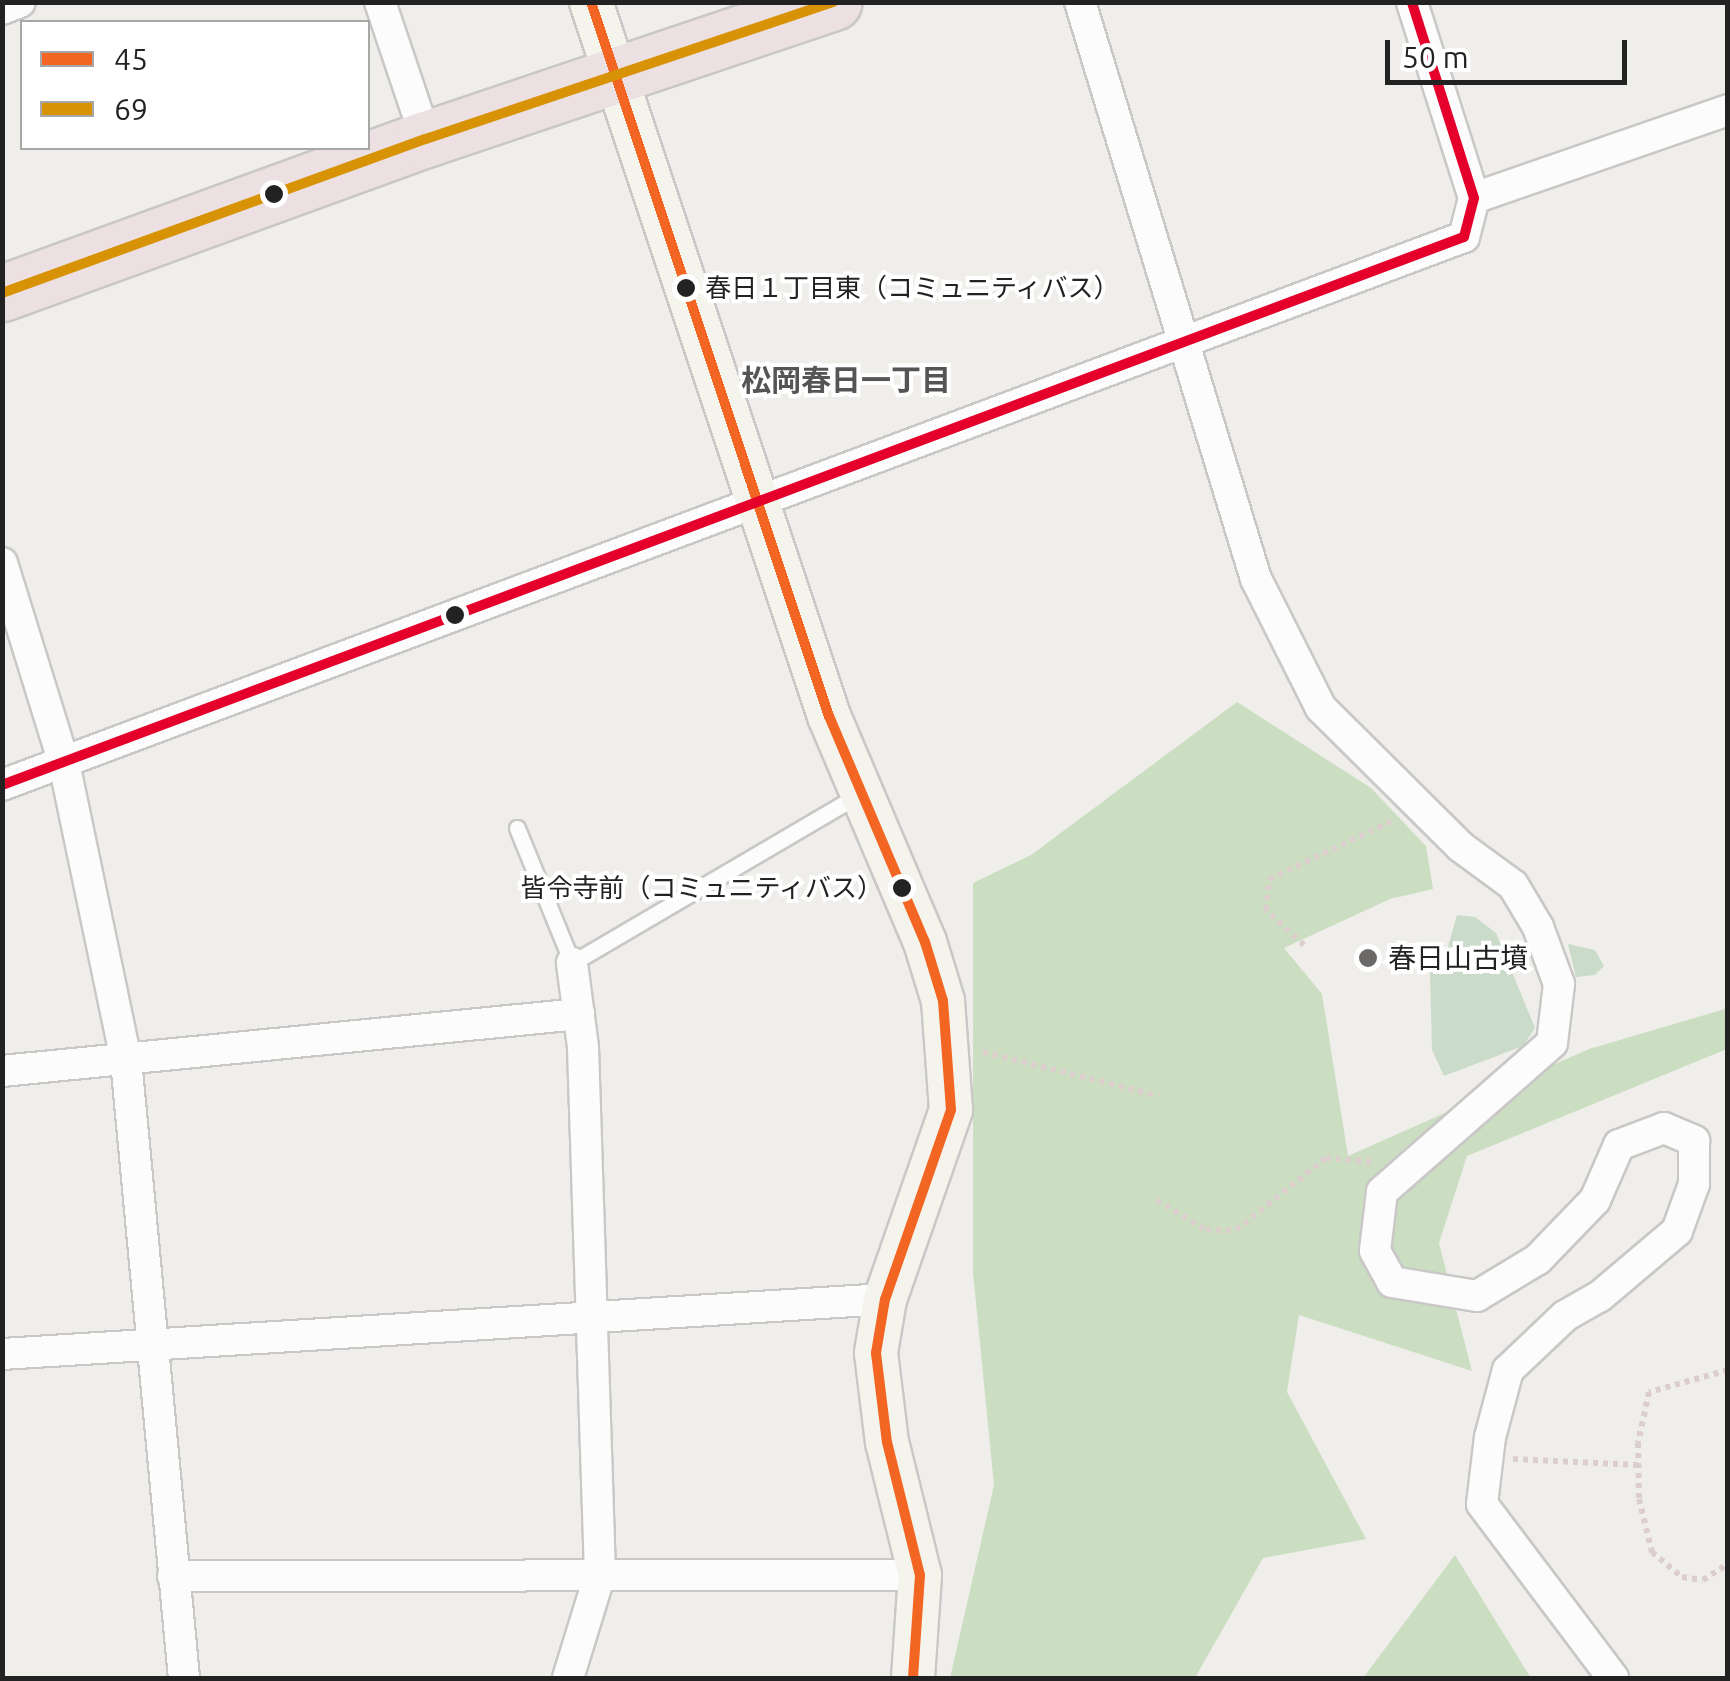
<!DOCTYPE html>
<meta charset="utf-8">
<style>
body{margin:0}
#map{position:relative;width:1730px;height:1681px;overflow:hidden;background:#f0eeeb;font-family:Ubuntu,"Noto Sans JP",sans-serif}
div>[style]{position:absolute}
.forest>*{inset:0;background:#cbdec1}
.cemetery>*{inset:0;background:#cadbca}
.path>*{height:6px;margin-top:-3px;transform-origin:0;background:repeating-linear-gradient(90deg,#dccecd 0 5px,transparent 0 10px)}
.roads{filter:drop-shadow(2px 0 #c9c8c7) drop-shadow(-2px 0 #c9c8c7) drop-shadow(0 2px #c9c8c7) drop-shadow(0 -2px #c9c8c7)}
.lane>*{height:15px;margin:-7.5px;padding:0 7.5px;transform-origin:7.5px;border-radius:7.5px;background:#fdfcfc}
.street>*{height:30px;margin:-15px;padding:0 15px;transform-origin:15px;border-radius:15px;background:#fdfcfc}
.secondary>*{height:42px;margin:-21px;padding:0 21px;transform-origin:21px;border-radius:21px;background:#f4f4ed}
.highway>*{height:55px;margin:-27.5px;padding:0 27.5px;transform-origin:27.5px;border-radius:27.5px;background:#ece0e2}
.bus-1>*{height:10px;margin:-5px;padding:0 5px;transform-origin:5px;border-radius:5px;background:#f26522}
.bus-2>*{height:10px;margin:-5px;padding:0 5px;transform-origin:5px;border-radius:5px;background:#d79205}
.bus-3>*{height:10px;margin:-5px;padding:0 5px;transform-origin:5px;border-radius:5px;background:#e4002b}
.dots>*{width:28px;height:28px;translate:-50% -50%;box-sizing:border-box;border:5px solid #fff;border-radius:50%}
span{translate:-50% -50%;white-space:nowrap;text-align:center;line-height:1.15;-webkit-text-stroke:8px #fff;paint-order:stroke}
.bus-label{font-size:26px;color:#222}
.left{translate:0 -50%;text-align:left}
.right{translate:-100% -50%;text-align:right}
.poi-label{font-size:28px;color:#222}
.neighbourhood-label{font-size:30px;color:#555;font-weight:700}
.frame{position:absolute;inset:0;border:5px solid #222;pointer-events:none}
.legend{position:absolute;left:20px;top:20px;width:350px;height:130px;box-sizing:border-box;background:#fff;border:2px solid #a7a7a7;margin:0;padding:12px 18px;list-style:none;font-size:30px;color:#222}
.legend li{display:flex;align-items:center;gap:20px;height:50px}
.legend b{width:50px;border:2px solid #a7a7a7}
.scale{position:absolute;left:1385px;top:40px;width:242px;height:45px;box-sizing:border-box;border:5px solid #222;border-top:0;padding-left:12px;font-size:30px;line-height:35px;white-space:nowrap;color:#222;-webkit-text-stroke:8px #fff;paint-order:stroke}
</style>
<div id="map">
<div class="forest">
<i style="clip-path:polygon(1237px 702px,1371px 788px,1426px 846px,1433px 889px,1390px 899px,1284px 948px,1322px 994px,1348px 1156px,1589px 1049px,1725px 1009px,1727px 1049px,1467px 1156px,1439px 1243px,1472px 1371px,1299px 1315px,1287px 1392px,1366px 1539px,1263px 1558px,1195px 1678px,950px 1678px,994px 1485px,973px 1273px,973px 883px,1031px 855px)"></i>
<i style="clip-path:polygon(1455px 1555px,1531px 1678px,1363px 1678px)"></i>
</div>
<div class="cemetery">
<i style="clip-path:polygon(1457px 915px,1475px 917px,1496px 933px,1535px 1028px,1523px 1046px,1444px 1076px,1432px 1050px,1430px 974px,1433px 956px,1446px 954px)"></i>
<i style="clip-path:polygon(1568px 944px,1595px 950px,1604px 966px,1595px 975px,1576px 977px)"></i>
</div>
<div class="path">
<i style="left:1304px;top:945px;width:52px;rotate:-137.4deg"></i>
<i style="left:1266px;top:910px;width:31px;rotate:-84deg"></i>
<i style="left:1269px;top:879px;width:136px;rotate:-25.2deg"></i>
<i style="left:983px;top:1052px;width:181px;rotate:14deg"></i>
<i style="left:1157px;top:1200px;width:57px;rotate:31.5deg"></i>
<i style="left:1206px;top:1230px;width:30px"></i>
<i style="left:1236px;top:1230px;width:115px;rotate:-38.7deg"></i>
<i style="left:1326px;top:1158px;width:49px;rotate:4.7deg"></i>
<i style="left:1728px;top:1370px;width:82px;rotate:164.4deg"></i>
<i style="left:1649px;top:1392px;width:52px;rotate:102.2deg"></i>
<i style="left:1638px;top:1443px;width:56px;rotate:89deg"></i>
<i style="left:1639px;top:1499px;width:55px;rotate:76.2deg"></i>
<i style="left:1652px;top:1552px;width:39px;rotate:40deg"></i>
<i style="left:1682px;top:1577px;width:21px;rotate:8deg"></i>
<i style="left:1703px;top:1580px;width:30px;rotate:-33deg"></i>
<i style="left:1513px;top:1459px;width:125px;rotate:2.7deg"></i>
</div>
<div class="roads">
<div class="lane">
<i style="left:517px;top:828px;width:146px;rotate:67.8deg"></i>
<i style="left:572px;top:963px;width:332px;rotate:-30.4deg"></i>
</div>
<div class="street">
<i style="left:380px;top:2px;width:145px;rotate:71.4deg"></i>
<i style="left:1080px;top:2px;width:603px;rotate:73.04deg"></i>
<i style="left:1256px;top:579px;width:144px;rotate:63.3deg"></i>
<i style="left:1321px;top:708px;width:197px;rotate:44.8deg"></i>
<i style="left:1461px;top:847px;width:64px;rotate:36.2deg"></i>
<i style="left:1513px;top:885px;width:49px;rotate:59.2deg"></i>
<i style="left:1538px;top:927px;width:61px;rotate:69.8deg"></i>
<i style="left:1559px;top:984px;width:59px;rotate:96.8deg"></i>
<i style="left:1552px;top:1043px;width:226px;rotate:138.8deg"></i>
<i style="left:1382px;top:1192px;width:59px;rotate:96.8deg"></i>
<i style="left:1375px;top:1251px;width:35px;rotate:61deg"></i>
<i style="left:1392px;top:1282px;width:86px;rotate:9.4deg"></i>
<i style="left:1477px;top:1296px;width:71px;rotate:-31.2deg"></i>
<i style="left:1538px;top:1259px;width:82px;rotate:-46deg"></i>
<i style="left:1595px;top:1200px;width:60px;rotate:-66.4deg"></i>
<i style="left:1619px;top:1145px;width:48px;rotate:-20.7deg"></i>
<i style="left:1664px;top:1128px;width:33px;rotate:23deg"></i>
<i style="left:1694px;top:1141px;width:43px;rotate:90deg"></i>
<i style="left:1694px;top:1184px;width:50px;rotate:109.9deg"></i>
<i style="left:1677px;top:1231px;width:101px;rotate:139.8deg"></i>
<i style="left:1600px;top:1296px;width:40px;rotate:150.3deg"></i>
<i style="left:1565px;top:1316px;width:79px;rotate:136.5deg"></i>
<i style="left:1508px;top:1370px;width:69px;rotate:105deg"></i>
<i style="left:1490px;top:1437px;width:67px;rotate:96.8deg"></i>
<i style="left:1482px;top:1504px;width:218px;rotate:53deg"></i>
<i style="left:2px;top:9px;width:19px;rotate:-21deg"></i>
<i style="left:1474px;top:198px;width:269px;rotate:-19.1deg"></i>
<i style="left:2px;top:563px;width:209px;rotate:72.8deg"></i>
<i style="left:64px;top:763px;width:303px;rotate:78.2deg"></i>
<i style="left:126px;top:1060px;width:621px;rotate:84.64deg"></i>
<i style="left:2px;top:785px;width:1561px;rotate:-20.55deg"></i>
<i style="left:1464px;top:237px;width:40px;rotate:-75.6deg"></i>
<i style="left:1474px;top:198px;width:206px;rotate:-107.6deg"></i>
<i style="left:2px;top:1071px;width:580px;rotate:-5.64deg"></i>
<i style="left:2px;top:1354px;width:885px;rotate:-3.56deg"></i>
<i style="left:173px;top:1576px;width:747px;rotate:-0.08deg"></i>
<i style="left:568px;top:1678px;width:109px;rotate:-72.9deg"></i>
<i style="left:600px;top:1574px;width:527px;rotate:-91.85deg"></i>
<i style="left:583px;top:1047px;width:85px;rotate:-97.5deg"></i>
</div>
<div class="secondary">
<i style="left:591px;top:2px;width:753px;rotate:71.57deg"></i>
<i style="left:829px;top:716px;width:246px;rotate:67deg"></i>
<i style="left:925px;top:942px;width:62px;rotate:73deg"></i>
<i style="left:943px;top:1001px;width:109px;rotate:85.8deg"></i>
<i style="left:951px;top:1110px;width:200px;rotate:109.2deg"></i>
<i style="left:885px;top:1299px;width:55px;rotate:99.5deg"></i>
<i style="left:876px;top:1353px;width:90px;rotate:83deg"></i>
<i style="left:887px;top:1442px;width:137px;rotate:76.1deg"></i>
<i style="left:920px;top:1575px;width:103px;rotate:93.9deg"></i>
</div>
<div class="highway">
<i style="left:2px;top:293px;width:451px;rotate:-20deg"></i>
<i style="left:426px;top:139px;width:430px;rotate:-18.6deg"></i>
</div>
</div>
<div class="bus-1">
<i style="left:591px;top:2px;width:753px;rotate:71.57deg"></i>
<i style="left:829px;top:716px;width:246px;rotate:67deg"></i>
<i style="left:925px;top:942px;width:62px;rotate:73deg"></i>
<i style="left:943px;top:1001px;width:109px;rotate:85.8deg"></i>
<i style="left:951px;top:1110px;width:200px;rotate:109.2deg"></i>
<i style="left:885px;top:1299px;width:55px;rotate:99.5deg"></i>
<i style="left:876px;top:1353px;width:90px;rotate:83deg"></i>
<i style="left:887px;top:1442px;width:137px;rotate:76.1deg"></i>
<i style="left:920px;top:1575px;width:103px;rotate:93.9deg"></i>
</div>
<div class="bus-2">
<i style="left:2px;top:293px;width:451px;rotate:-20deg"></i>
<i style="left:426px;top:139px;width:430px;rotate:-18.6deg"></i>
</div>
<div class="bus-3">
<i style="left:2px;top:785px;width:1561px;rotate:-20.55deg"></i>
<i style="left:1464px;top:237px;width:40px;rotate:-75.6deg"></i>
<i style="left:1474px;top:198px;width:206px;rotate:-107.6deg"></i>
</div>
<div class="dots">
<i style="left:274px;top:194px;background:#222"></i>
<i style="left:686px;top:288px;background:#222"></i>
<i style="left:455px;top:615px;background:#222"></i>
<i style="left:902px;top:888px;background:#222"></i>
<i style="left:1368px;top:958px;background:#6a6968"></i>
</div>
<div class="bus-label">
<span class="left" style="left:705px;top:288px">春日１丁目東（コミュニティバス）</span>
<span class="right" style="left:883px;top:888px">皆令寺前（コミュニティバス）</span>
</div>
<div class="poi-label">
<span class="left" style="left:1388px;top:958px">春日山古墳</span>
</div>
<div class="neighbourhood-label">
<span style="left:846px;top:380px">松岡春日一丁目</span>
</div>
<div class="frame"></div>
<ul class="legend">
<li><b style="height:12px;background:#f26522"></b>45</li>
<li><b style="height:12px;background:#d79205"></b>69</li>
</ul>
<div class="scale">50 m</div>
</div>
